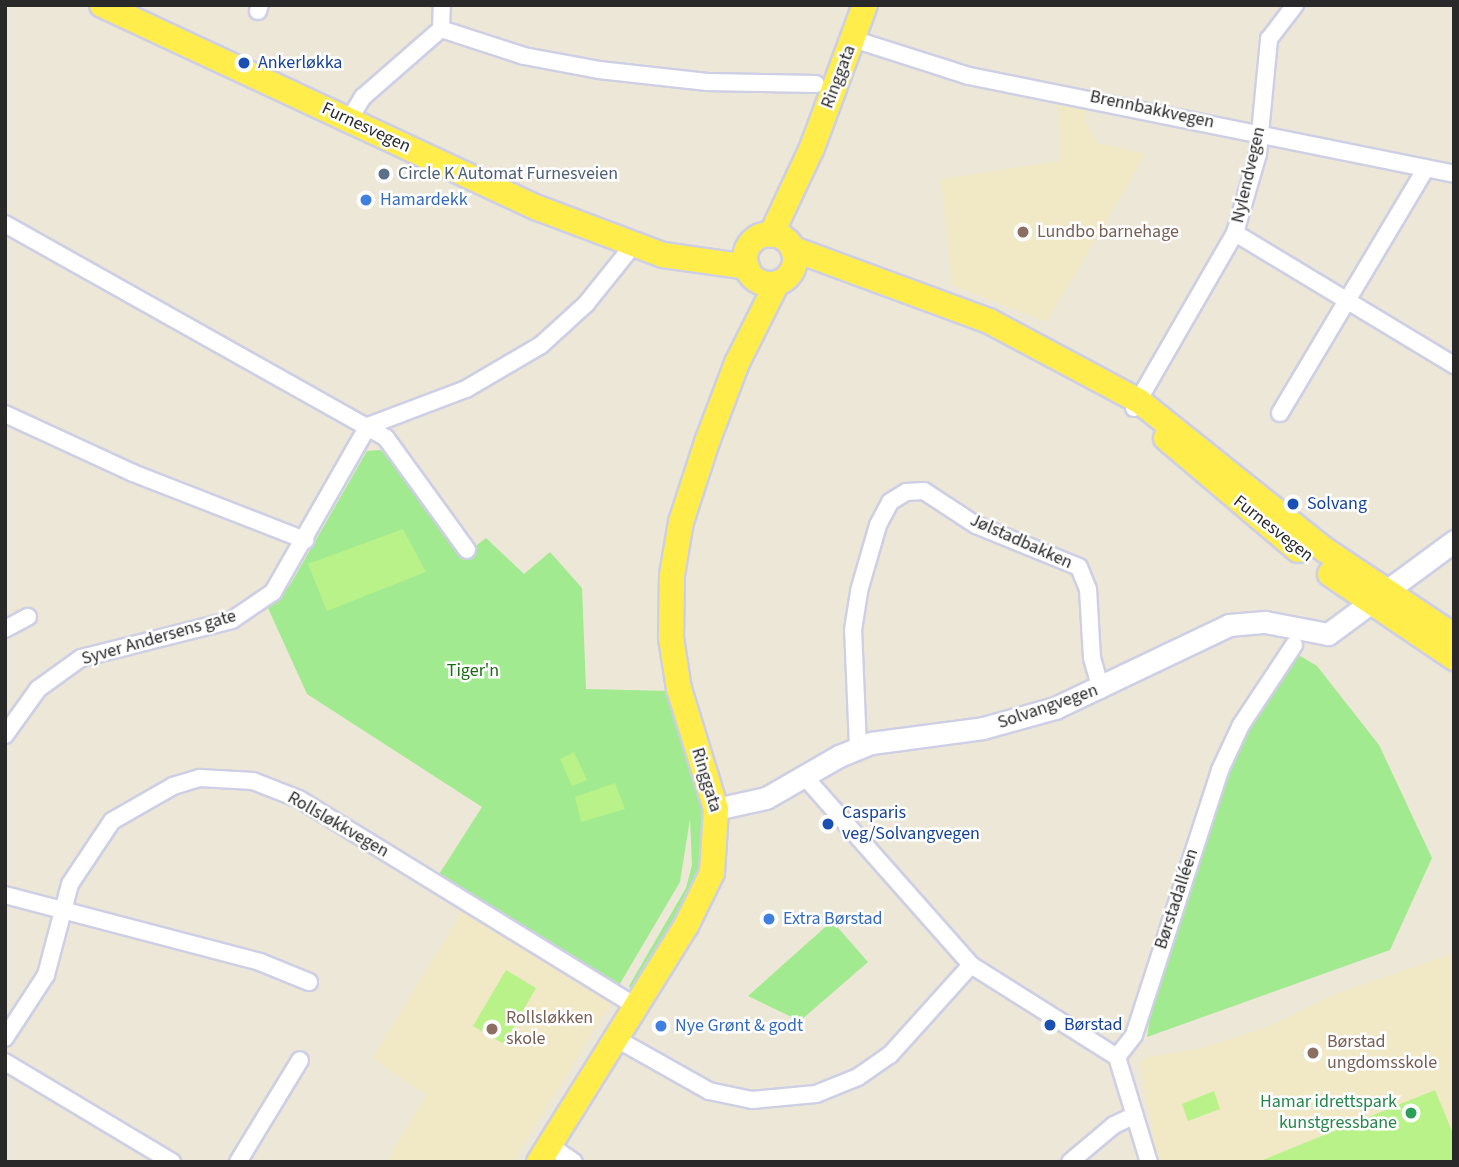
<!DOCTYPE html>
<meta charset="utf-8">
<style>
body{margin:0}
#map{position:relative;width:1459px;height:1167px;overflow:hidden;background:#ede7d8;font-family:"Source Sans 3",sans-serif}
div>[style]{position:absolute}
.education>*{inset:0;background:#f1e8c6}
.green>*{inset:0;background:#a2ea8f}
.pitch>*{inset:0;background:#b8f289}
.roads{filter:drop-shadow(2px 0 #cecfe4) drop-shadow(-2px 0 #cecfe4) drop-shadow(0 2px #cecfe4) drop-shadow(0 -2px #cecfe4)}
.street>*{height:16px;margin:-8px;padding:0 8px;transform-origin:8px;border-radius:8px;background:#fff}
.secondary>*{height:21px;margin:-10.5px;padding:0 10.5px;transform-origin:10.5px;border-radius:10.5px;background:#fff}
.primary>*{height:24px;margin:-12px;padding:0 12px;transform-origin:12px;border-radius:12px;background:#ffed4c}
.primary>.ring{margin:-12px;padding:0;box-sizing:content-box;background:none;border:24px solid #ffed4c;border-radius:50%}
.dots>*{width:19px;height:19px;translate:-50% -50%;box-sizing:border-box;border:4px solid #fff;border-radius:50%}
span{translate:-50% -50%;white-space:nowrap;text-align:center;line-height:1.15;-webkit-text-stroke:5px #fff;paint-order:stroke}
.transit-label{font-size:18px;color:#164399}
.left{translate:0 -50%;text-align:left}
.street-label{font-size:18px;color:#292929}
.service-label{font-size:18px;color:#4e5e75}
.shop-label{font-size:18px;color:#366cbe}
.education-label{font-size:18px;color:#785e54}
.park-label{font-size:18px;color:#196c12}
.leisure-label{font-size:18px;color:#27864d}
.right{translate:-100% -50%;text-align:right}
.frame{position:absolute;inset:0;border:7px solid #292929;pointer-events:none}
</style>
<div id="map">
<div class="education">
<i style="clip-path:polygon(1058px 98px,1087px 104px,1085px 120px,1098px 143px,1146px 154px,1047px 322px,952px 285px,941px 179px,1060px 161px)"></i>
<i style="clip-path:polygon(459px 907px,612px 1001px,513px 1162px,386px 1162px,426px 1095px,372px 1058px,460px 915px)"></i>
<i style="clip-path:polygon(1454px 953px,1454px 1162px,1158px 1162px,1139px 1059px,1205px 1047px,1267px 1027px,1335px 994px)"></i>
</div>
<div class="green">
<i style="clip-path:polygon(381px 450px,464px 555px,486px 538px,524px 574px,550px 552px,582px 588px,586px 689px,670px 691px,697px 772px,695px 784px,702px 781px,710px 812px,701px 885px,632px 992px,629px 986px,686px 888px,692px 865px,690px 819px,680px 882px,618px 987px,438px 876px,482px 807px,307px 694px,268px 608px,290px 585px,367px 451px)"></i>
<i style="clip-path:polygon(1297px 654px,1317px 666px,1379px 745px,1432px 858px,1390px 950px,1147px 1037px,1152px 1003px,1223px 780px,1250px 724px)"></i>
<i style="clip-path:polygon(832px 921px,868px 962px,800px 1021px,748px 996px)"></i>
</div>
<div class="pitch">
<i style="clip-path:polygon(403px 529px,426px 572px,327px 611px,308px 564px)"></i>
<i style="clip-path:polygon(574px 752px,587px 780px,572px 786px,560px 759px)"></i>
<i style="clip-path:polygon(615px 783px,625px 809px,581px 822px,575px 797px)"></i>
<i style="clip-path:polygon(506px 970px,536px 988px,504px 1044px,473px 1026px)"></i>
<i style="clip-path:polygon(1435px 1090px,1454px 1136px,1454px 1162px,1258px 1162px)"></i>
<i style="clip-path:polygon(1214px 1091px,1220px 1109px,1188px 1121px,1182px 1104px)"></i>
</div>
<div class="roads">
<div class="street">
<i style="left:258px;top:11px;width:6px;rotate:-72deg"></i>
<i style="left:441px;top:29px;width:87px;rotate:18deg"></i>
<i style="left:524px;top:56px;width:76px;rotate:10.6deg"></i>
<i style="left:599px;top:70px;width:109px;rotate:6.3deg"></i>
<i style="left:707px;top:82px;width:109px;rotate:1.1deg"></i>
<i style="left:853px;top:39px;width:122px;rotate:17.7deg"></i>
<i style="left:969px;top:76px;width:495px;rotate:11.4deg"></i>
<i style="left:349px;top:120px;width:27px;rotate:-59deg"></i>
<i style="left:363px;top:97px;width:103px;rotate:-41.1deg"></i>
<i style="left:441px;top:29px;width:24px;rotate:-88deg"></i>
<i style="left:5px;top:224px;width:437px;rotate:29.3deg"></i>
<i style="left:386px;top:438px;width:138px;rotate:54.1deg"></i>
<i style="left:1235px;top:233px;width:256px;rotate:31.1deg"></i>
<i style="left:1134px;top:408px;width:202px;rotate:-60deg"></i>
<i style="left:1235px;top:233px;width:82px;rotate:-73.8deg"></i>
<i style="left:1258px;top:154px;width:116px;rotate:-84.5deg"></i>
<i style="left:1269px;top:39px;width:43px;rotate:-52.6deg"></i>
<i style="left:1280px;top:413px;width:285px;rotate:-59.2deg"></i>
<i style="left:5px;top:414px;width:141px;rotate:24.7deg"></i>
<i style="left:133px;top:473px;width:185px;rotate:21.3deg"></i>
<i style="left:368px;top:426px;width:105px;rotate:-20.7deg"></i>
<i style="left:466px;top:389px;width:87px;rotate:-30.4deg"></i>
<i style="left:541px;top:345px;width:61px;rotate:-42.3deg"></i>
<i style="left:586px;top:304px;width:77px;rotate:-51.3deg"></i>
<i style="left:5px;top:629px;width:26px;rotate:-28deg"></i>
<i style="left:5px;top:735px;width:57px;rotate:-54.3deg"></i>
<i style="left:38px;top:689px;width:53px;rotate:-35.8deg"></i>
<i style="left:81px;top:658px;width:156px;rotate:-14.1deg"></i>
<i style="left:232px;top:620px;width:50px;rotate:-34.3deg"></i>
<i style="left:273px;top:592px;width:191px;rotate:-60.2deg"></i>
<i style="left:858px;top:747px;width:117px;rotate:-92.4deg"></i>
<i style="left:853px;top:630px;width:39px;rotate:-81deg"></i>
<i style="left:859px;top:591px;width:69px;rotate:-73.9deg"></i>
<i style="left:878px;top:525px;width:26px;rotate:-62deg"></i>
<i style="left:890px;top:502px;width:19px;rotate:-32deg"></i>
<i style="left:906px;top:492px;width:18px;rotate:-3deg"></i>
<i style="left:924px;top:491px;width:62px;rotate:33.2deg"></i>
<i style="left:976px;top:525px;width:111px;rotate:22.2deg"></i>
<i style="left:1079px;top:567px;width:24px;rotate:68deg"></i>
<i style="left:1088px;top:589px;width:69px;rotate:86.7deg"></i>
<i style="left:1092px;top:658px;width:33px;rotate:74deg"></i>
<i style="left:804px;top:776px;width:252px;rotate:48.5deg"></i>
<i style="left:971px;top:965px;width:173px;rotate:32.2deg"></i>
<i style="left:5px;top:895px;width:264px;rotate:14.7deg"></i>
<i style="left:260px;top:962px;width:53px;rotate:22.2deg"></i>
<i style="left:5px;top:1038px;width:75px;rotate:-56.9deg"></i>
<i style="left:46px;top:975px;width:94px;rotate:-75.2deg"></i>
<i style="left:70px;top:884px;width:76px;rotate:-56.3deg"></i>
<i style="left:112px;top:821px;width:70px;rotate:-29.8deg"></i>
<i style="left:173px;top:786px;width:28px;rotate:-17deg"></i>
<i style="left:200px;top:778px;width:53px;rotate:3.2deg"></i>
<i style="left:253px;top:781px;width:49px;rotate:21.4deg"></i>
<i style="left:299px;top:799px;width:397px;rotate:31.6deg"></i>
<i style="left:615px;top:1038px;width:108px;rotate:29.4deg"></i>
<i style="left:709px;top:1091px;width:44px;rotate:11.8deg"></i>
<i style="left:752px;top:1100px;width:64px;rotate:-5.4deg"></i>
<i style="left:816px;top:1094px;width:45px;rotate:-22deg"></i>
<i style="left:858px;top:1077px;width:39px;rotate:-35deg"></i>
<i style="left:890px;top:1055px;width:121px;rotate:-48deg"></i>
<i style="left:1117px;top:1057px;width:28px;rotate:-52deg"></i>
<i style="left:1134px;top:1035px;width:279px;rotate:-72deg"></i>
<i style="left:1220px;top:770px;width:50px;rotate:-65deg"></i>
<i style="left:1241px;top:725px;width:96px;rotate:-56.5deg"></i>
<i style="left:1117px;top:1057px;width:110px;rotate:73.1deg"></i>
<i style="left:5px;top:1062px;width:195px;rotate:30.9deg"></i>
<i style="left:549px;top:1145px;width:30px;rotate:34deg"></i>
<i style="left:238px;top:1162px;width:119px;rotate:-58.7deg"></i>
<i style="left:1070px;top:1162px;width:57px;rotate:-40.1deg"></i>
<i style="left:1114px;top:1125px;width:21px;rotate:-25deg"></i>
</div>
<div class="secondary">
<i style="left:716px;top:809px;width:51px;rotate:-12.4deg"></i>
<i style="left:766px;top:798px;width:84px;rotate:-29.9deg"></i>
<i style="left:839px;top:756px;width:35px;rotate:-22deg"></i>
<i style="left:871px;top:743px;width:113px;rotate:-7.6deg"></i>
<i style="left:983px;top:728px;width:75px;rotate:-15.5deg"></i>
<i style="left:1055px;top:708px;width:193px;rotate:-25.5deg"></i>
<i style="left:1229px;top:625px;width:36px;rotate:-5deg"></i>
<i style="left:1265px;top:622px;width:64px;rotate:10.8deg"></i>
<i style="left:1328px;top:634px;width:157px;rotate:-36.4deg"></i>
</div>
<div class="primary">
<i style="left:102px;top:5px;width:481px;rotate:25deg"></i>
<i style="left:538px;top:208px;width:134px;rotate:20.6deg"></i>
<i style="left:663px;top:255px;width:85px;rotate:8.1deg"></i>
<i class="ring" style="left:745px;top:234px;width:26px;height:26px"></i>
<i style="left:771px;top:235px;width:96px;rotate:-64.8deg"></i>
<i style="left:812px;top:148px;width:153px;rotate:-69.7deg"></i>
<i style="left:793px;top:249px;width:209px;rotate:20.2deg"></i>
<i style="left:989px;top:321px;width:170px;rotate:28.1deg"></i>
<i style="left:1139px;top:401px;width:238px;rotate:38.7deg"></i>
<i style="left:1325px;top:550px;width:155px;rotate:33.7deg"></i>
<i style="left:1166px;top:438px;width:173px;rotate:40.3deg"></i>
<i style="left:1330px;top:574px;width:150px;rotate:34.1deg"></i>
<i style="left:539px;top:1162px;width:278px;rotate:-58.1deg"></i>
<i style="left:686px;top:926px;width:59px;rotate:-63.9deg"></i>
<i style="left:712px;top:873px;width:64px;rotate:-86.4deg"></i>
<i style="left:716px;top:809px;width:126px;rotate:-107.1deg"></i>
<i style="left:679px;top:689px;width:52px;rotate:-98.9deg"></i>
<i style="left:671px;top:638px;width:63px;rotate:-89.1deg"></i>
<i style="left:672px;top:575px;width:54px;rotate:-80.4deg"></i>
<i style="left:681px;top:522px;width:84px;rotate:-72deg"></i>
<i style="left:707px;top:442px;width:85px;rotate:-69.2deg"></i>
<i style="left:737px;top:363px;width:89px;rotate:-63.4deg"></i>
</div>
</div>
<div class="dots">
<i style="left:244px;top:63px;background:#1a4fb4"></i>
<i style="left:384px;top:174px;background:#5c6f8a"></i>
<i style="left:366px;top:200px;background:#3f7fe0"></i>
<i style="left:1023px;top:232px;background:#8d6e63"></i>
<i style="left:1293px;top:504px;background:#1a4fb4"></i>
<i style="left:828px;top:824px;background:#1a4fb4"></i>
<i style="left:769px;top:919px;background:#3f7fe0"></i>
<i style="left:1050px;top:1025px;background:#1a4fb4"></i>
<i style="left:661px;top:1026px;background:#3f7fe0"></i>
<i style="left:492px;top:1029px;background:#8d6e63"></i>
<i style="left:1313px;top:1053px;background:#8d6e63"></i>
<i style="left:1411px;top:1113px;background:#2e9e5b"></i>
</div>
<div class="transit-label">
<span class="left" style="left:258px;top:63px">Ankerløkka</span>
<span class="left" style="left:1307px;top:504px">Solvang</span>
<span class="left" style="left:842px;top:824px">Casparis<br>veg/Solvangvegen</span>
<span class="left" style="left:1064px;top:1025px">Børstad</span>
</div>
<div class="street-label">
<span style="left:839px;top:77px;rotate:-69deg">Ringgata</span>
<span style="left:1152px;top:110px;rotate:12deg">Brennbakkvegen</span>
<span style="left:366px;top:128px;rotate:25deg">Furnesvegen</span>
<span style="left:1249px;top:175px;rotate:-77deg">Nylendvegen</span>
<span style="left:1273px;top:529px;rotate:38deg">Furnesvegen</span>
<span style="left:1021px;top:542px;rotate:24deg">Jølstadbakken</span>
<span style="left:159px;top:638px;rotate:-16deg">Syver Andersens gate</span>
<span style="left:1048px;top:707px;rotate:-19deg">Solvangvegen</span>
<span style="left:706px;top:780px;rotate:73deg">Ringgata</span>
<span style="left:338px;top:825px;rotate:30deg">Rollsløkkvegen</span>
<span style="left:1177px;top:899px;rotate:-72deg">Børstadalléen</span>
</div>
<div class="service-label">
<span class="left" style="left:398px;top:174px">Circle K Automat Furnesveien</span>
</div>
<div class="shop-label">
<span class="left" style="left:380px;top:200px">Hamardekk</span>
<span class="left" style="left:783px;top:919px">Extra Børstad</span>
<span class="left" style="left:675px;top:1026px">Nye Grønt &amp; godt</span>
</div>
<div class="education-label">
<span class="left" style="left:1037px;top:232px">Lundbo barnehage</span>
<span class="left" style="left:506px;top:1029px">Rollsløkken<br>skole</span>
<span class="left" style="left:1327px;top:1053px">Børstad<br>ungdomsskole</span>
</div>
<div class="park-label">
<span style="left:473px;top:671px">Tiger'n</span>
</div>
<div class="leisure-label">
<span class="right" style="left:1397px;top:1113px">Hamar idrettspark<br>kunstgressbane</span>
</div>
<div class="frame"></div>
</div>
